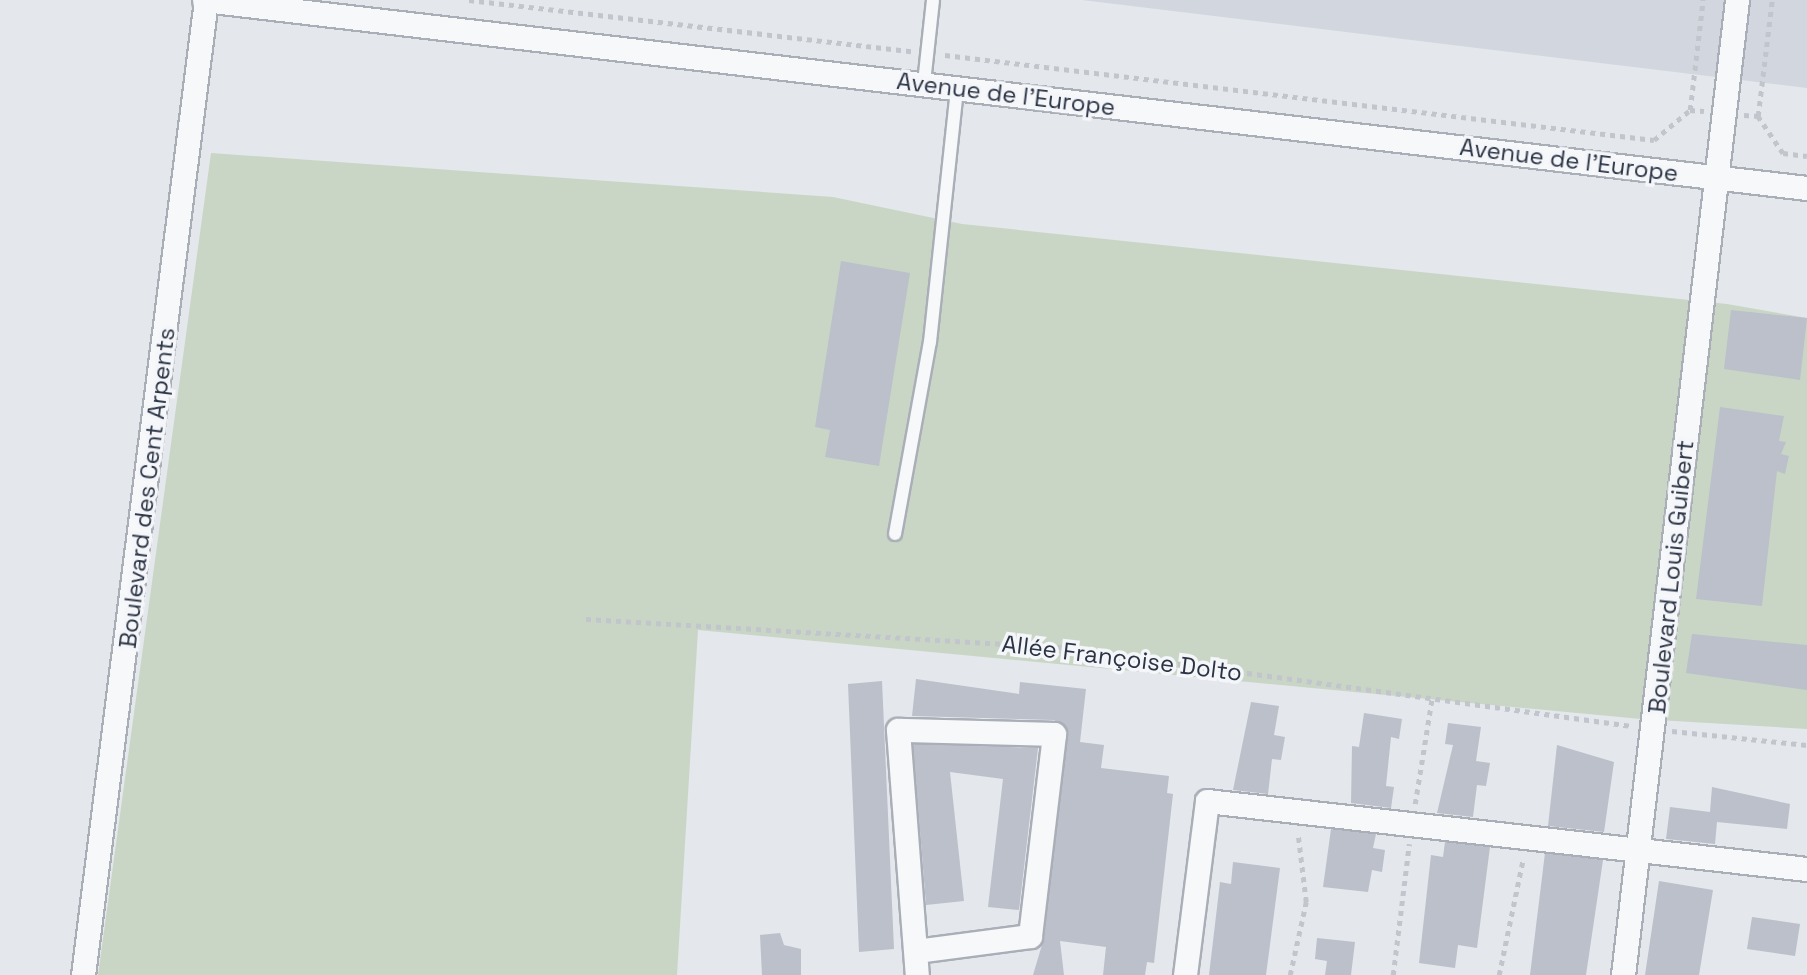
<!DOCTYPE html>
<meta charset="utf-8">
<style>
body{margin:0}
#map{position:relative;width:1807px;height:975px;overflow:hidden;background:#e4e7ec;font-family:"Space Grotesk",sans-serif}
div>[style]{position:absolute}
.built>*{inset:0;background:#d2d6de}
.green>*{inset:0;background:#c9d6c5}
.building>*{inset:0;background:#bbc0ca}
.path>*{height:4.5px;margin-top:-2.25px;transform-origin:0;background:repeating-linear-gradient(90deg,#c2c5cb 0 5px,transparent 0 10px)}
.roads{filter:drop-shadow(2px 0 #a9aeb7) drop-shadow(-2px 0 #a9aeb7) drop-shadow(0 2px #a9aeb7) drop-shadow(0 -2px #a9aeb7)}
.lane>*{height:12px;margin:-6px;padding:0 6px;transform-origin:6px;border-radius:6px;background:#f7f8fa}
.street>*{height:23px;margin:-11.5px;padding:0 11.5px;transform-origin:11.5px;border-radius:11.5px;background:#f7f8fa}
span{translate:-50% -50%;white-space:nowrap;text-align:center;line-height:1.15;-webkit-text-stroke:7px #f4f6f9;paint-order:stroke}
.street-label{font-size:24px;color:#2b3445}
</style>
<div id="map">
<div class="built">
<i style="clip-path:polygon(1082px 0,1807px 0,1807px 88px)"></i>
</div>
<div class="green">
<i style="clip-path:polygon(211px 153px,833px 197px,962px 224px,1727px 304px,1807px 318px,1807px 729px,1641px 719px,698px 630px,677px 975px,98px 975px)"></i>
</div>
<div class="building">
<i style="clip-path:polygon(841px 261px,910px 273px,879px 466px,825px 457px,830px 430px,815px 427px)"></i>
<i style="clip-path:polygon(1731px 310px,1807px 318px,1800px 380px,1724px 369px)"></i>
<i style="clip-path:polygon(1720px 407px,1784px 416px,1779px 441px,1786px 442px,1781px 454px,1789px 456px,1785px 474px,1777px 471px,1762px 606px,1696px 599px)"></i>
<i style="clip-path:polygon(1692px 634px,1807px 645px,1807px 690px,1686px 673px)"></i>
<i style="clip-path:polygon(916px 679px,1019px 694px,1020px 682px,1086px 689px,1080px 742px,1104px 745px,1101px 768px,1169px 776px,1167px 793px,1173px 794px,1154px 963px,1147px 962px,1145px 975px,1103px 975px,1106px 947px,1060px 941px,1064px 975px,1033px 975px,1044px 938px,1067px 729px,1054px 720px,912px 716px)"></i>
<i style="clip-path:polygon(882px 681px,894px 949px,859px 952px,848px 684px)"></i>
<i style="clip-path:polygon(1251px 702px,1279px 706px,1274px 735px,1285px 737px,1281px 760px,1272px 759px,1268px 794px,1233px 790px)"></i>
<i style="clip-path:polygon(1364px 713px,1402px 719px,1399px 739px,1391px 737px,1386px 786px,1394px 787px,1391px 808px,1351px 803px,1352px 746px,1359px 747px)"></i>
<i style="clip-path:polygon(1448px 723px,1481px 727px,1476px 761px,1490px 763px,1486px 786px,1477px 785px,1473px 817px,1437px 813px,1453px 745px,1445px 744px)"></i>
<i style="clip-path:polygon(913px 744px,1038px 748px,1019px 910px,988px 907px,1003px 779px,950px 772px,964px 901px,926px 905px)"></i>
<i style="clip-path:polygon(1557px 745px,1614px 762px,1604px 832px,1548px 826px)"></i>
<i style="clip-path:polygon(1712px 787px,1790px 804px,1787px 829px,1717px 822px,1715px 844px,1666px 839px,1670px 807px,1710px 812px)"></i>
<i style="clip-path:polygon(1331px 829px,1376px 834px,1373px 848px,1385px 850px,1382px 872px,1372px 870px,1368px 892px,1323px 887px)"></i>
<i style="clip-path:polygon(1445px 842px,1490px 847px,1477px 948px,1458px 945px,1455px 968px,1419px 963px,1431px 855px,1443px 857px)"></i>
<i style="clip-path:polygon(1545px 853px,1603px 860px,1586px 975px,1530px 975px)"></i>
<i style="clip-path:polygon(1233px 862px,1280px 868px,1266px 975px,1209px 975px,1220px 882px,1231px 884px)"></i>
<i style="clip-path:polygon(1659px 881px,1713px 890px,1699px 975px,1645px 975px)"></i>
<i style="clip-path:polygon(1752px 917px,1800px 924px,1795px 956px,1747px 949px)"></i>
<i style="clip-path:polygon(780px 933px,784px 945px,801px 949px,801px 975px,762px 975px,760px 935px)"></i>
<i style="clip-path:polygon(1317px 938px,1355px 942px,1351px 975px,1325px 975px,1327px 961px,1315px 959px)"></i>
</div>
<div class="path">
<i style="left:469px;top:0;width:445px;rotate:6.6deg"></i>
<i style="left:945px;top:55px;width:714px;rotate:6.84deg"></i>
<i style="left:1654px;top:140px;width:47px;rotate:-39.8deg"></i>
<i style="left:1690px;top:110px;width:14px;rotate:4deg"></i>
<i style="left:1690px;top:110px;width:111px;rotate:-83.3deg"></i>
<i style="left:1744px;top:115px;width:14px;rotate:4deg"></i>
<i style="left:1758px;top:116px;width:45px;rotate:56deg"></i>
<i style="left:1783px;top:153px;width:24px;rotate:7deg"></i>
<i style="left:1758px;top:116px;width:117px;rotate:-83.1deg"></i>
<i style="left:586px;top:619px;width:474px;rotate:3.4deg"></i>
<i style="left:1059px;top:647px;width:578px;rotate:7.85deg"></i>
<i style="left:1672px;top:731px;width:136px;rotate:5.9deg"></i>
<i style="left:1415px;top:804px;width:107px;rotate:-80.9deg"></i>
<i style="left:1290px;top:975px;width:75px;rotate:-77.6deg"></i>
<i style="left:1306px;top:902px;width:67px;rotate:-96.8deg"></i>
<i style="left:1393px;top:975px;width:132px;rotate:-83deg"></i>
<i style="left:1499px;top:975px;width:118px;rotate:-78.3deg"></i>
</div>
<div class="roads">
<div class="lane">
<i style="left:924px;top:83px;width:83px;rotate:-83.8deg"></i>
<i style="left:895px;top:534px;width:195px;rotate:-79.7deg"></i>
<i style="left:930px;top:342px;width:255px;rotate:-83.9deg"></i>
</div>
<div class="street">
<i style="left:204px;top:0;width:1614px;rotate:6.69deg"></i>
<i style="left:916px;top:951px;width:115px;rotate:-7.5deg"></i>
<i style="left:1030px;top:936px;width:203px;rotate:-83.2deg"></i>
<i style="left:1054px;top:734px;width:156px;rotate:-178.5deg"></i>
<i style="left:898px;top:730px;width:246px;rotate:85.6deg"></i>
<i style="left:83px;top:975px;width:983px;rotate:-82.81deg"></i>
<i style="left:1185px;top:975px;width:175px;rotate:-82.8deg"></i>
<i style="left:1207px;top:801px;width:604px;rotate:6.47deg"></i>
<i style="left:1623px;top:975px;width:982px;rotate:-83.33deg"></i>
</div>
</div>
<div class="street-label">
<span style="left:1006px;top:94px;rotate:7deg">Avenue de l'Europe</span>
<span style="left:1569px;top:160px;rotate:7deg">Avenue de l'Europe</span>
<span style="left:147px;top:488px;rotate:-83deg">Boulevard des Cent Arpents</span>
<span style="left:1671px;top:577px;rotate:-84deg">Boulevard Louis Guibert</span>
<span style="left:1122px;top:658px;rotate:7deg">Allée Françoise Dolto</span>
</div>
</div>
